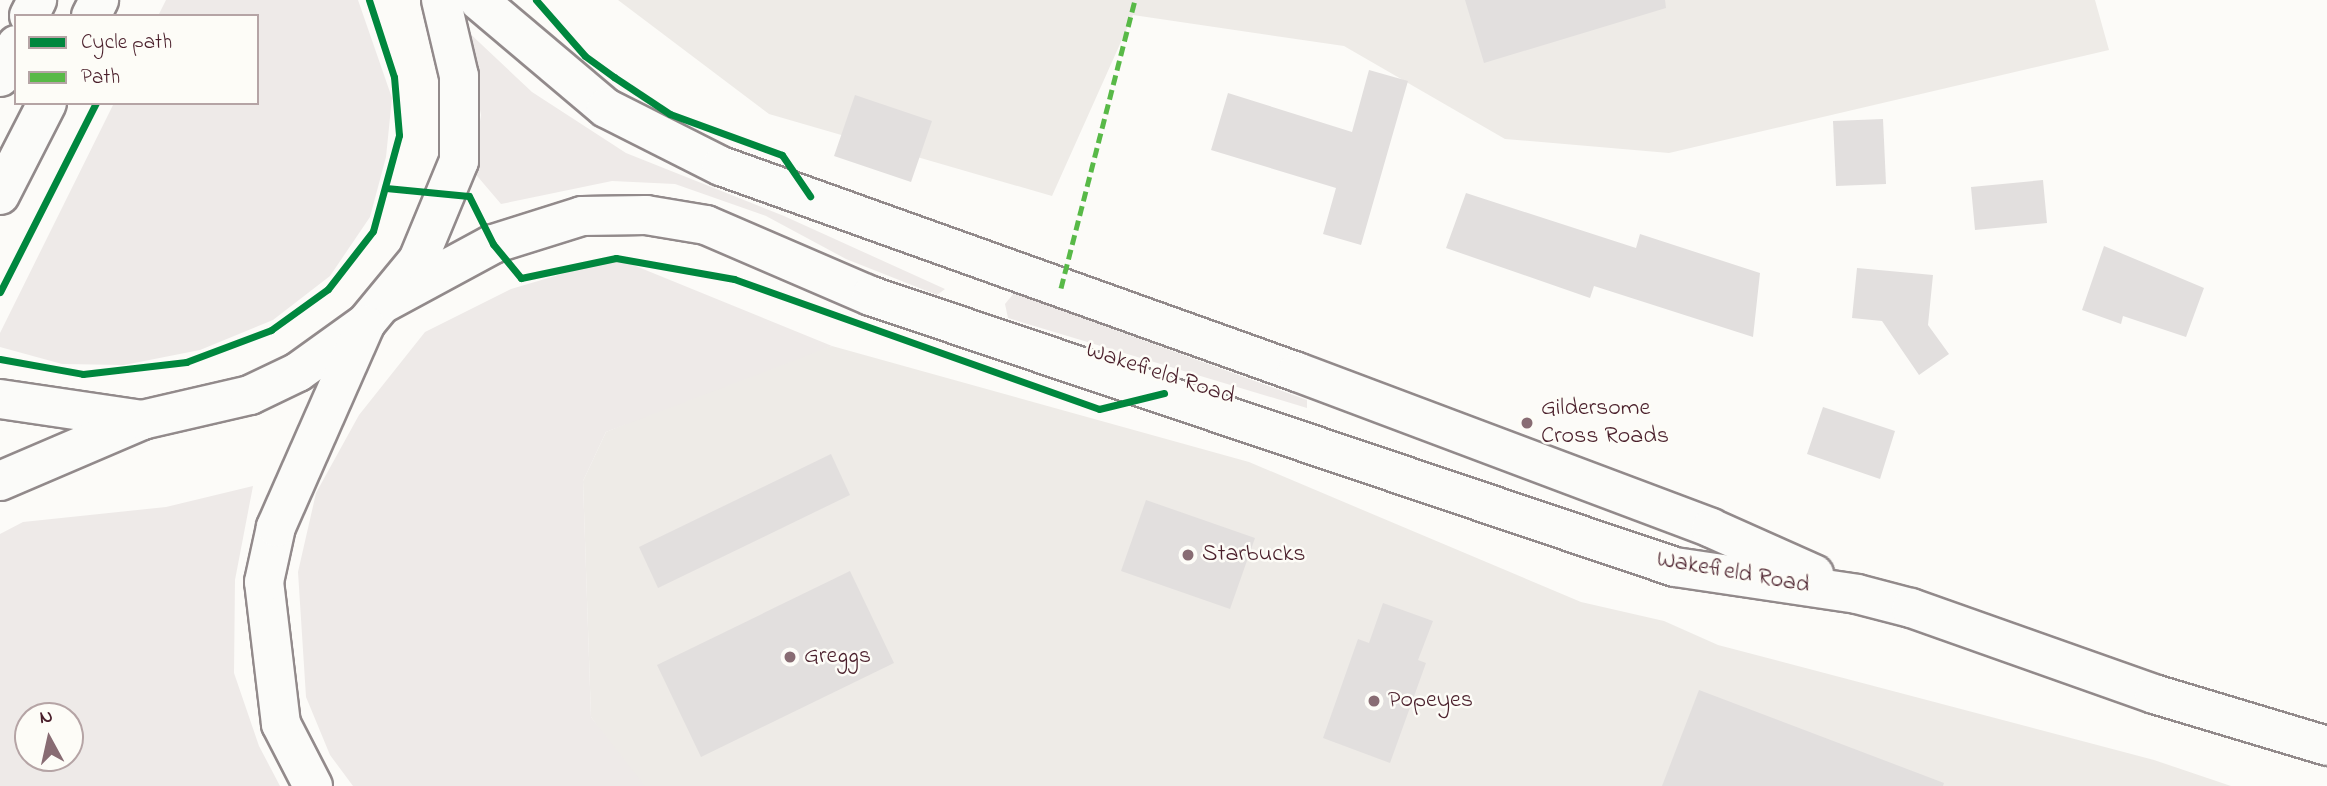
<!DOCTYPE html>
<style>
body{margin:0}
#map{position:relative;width:2327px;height:786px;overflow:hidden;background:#fcfbf8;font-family:"Indie Flower",sans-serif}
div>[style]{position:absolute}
.built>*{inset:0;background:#eeebe7}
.green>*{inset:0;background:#eeeae8}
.building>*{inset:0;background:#e2dfde}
.roads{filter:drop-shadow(2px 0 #928a8b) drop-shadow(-2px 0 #928a8b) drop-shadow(0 2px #928a8b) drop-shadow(0 -2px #928a8b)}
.major>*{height:38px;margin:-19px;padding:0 19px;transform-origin:19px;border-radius:19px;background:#fbfbf9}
.highway>*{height:38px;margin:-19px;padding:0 19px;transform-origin:19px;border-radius:19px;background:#fbfbf9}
.quiet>*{height:5px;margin-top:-2.5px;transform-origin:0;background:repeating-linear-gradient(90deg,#58b947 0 10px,transparent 0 15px)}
.cycleway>*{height:7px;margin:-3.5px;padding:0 3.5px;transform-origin:3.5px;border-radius:3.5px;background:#00873e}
.dots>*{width:19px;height:19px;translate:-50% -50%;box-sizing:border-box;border:4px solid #fdfcf7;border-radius:50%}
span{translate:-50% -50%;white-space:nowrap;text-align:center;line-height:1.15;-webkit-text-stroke:5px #fdfcf7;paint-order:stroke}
.street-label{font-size:24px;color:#4a1f2b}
.poi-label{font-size:24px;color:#4a1f2b}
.left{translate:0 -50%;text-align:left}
.legend{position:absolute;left:14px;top:14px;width:245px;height:91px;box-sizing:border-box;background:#fdfcf7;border:2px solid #b5a4a5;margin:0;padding:9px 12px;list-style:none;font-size:21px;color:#4a1f2b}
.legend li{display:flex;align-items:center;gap:14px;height:35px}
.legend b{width:35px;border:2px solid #b5a4a5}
.north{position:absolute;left:14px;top:702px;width:70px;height:70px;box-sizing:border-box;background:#fdfcf7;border:2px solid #b5a4a5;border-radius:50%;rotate:352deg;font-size:19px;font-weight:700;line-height:28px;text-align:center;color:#4a1f2b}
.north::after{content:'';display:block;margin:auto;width:24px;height:32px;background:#886c73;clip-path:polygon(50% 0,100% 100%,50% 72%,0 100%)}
</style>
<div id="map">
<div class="built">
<i style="clip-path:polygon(618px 0,2095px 0,2109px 50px,1669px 153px,1505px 139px,1344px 46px,1133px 15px,1052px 196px,769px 114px)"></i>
<i style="clip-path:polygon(832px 346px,1249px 462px,1581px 602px,1664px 621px,1718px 645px,2154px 760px,2231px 786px,640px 786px,591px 717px,583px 481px,606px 432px,763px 367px)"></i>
</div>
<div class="green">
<i style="clip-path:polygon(166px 0,358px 0,392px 98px,386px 157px,370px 217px,330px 276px,273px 320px,200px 350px,124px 365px,62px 364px,0 347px,0 333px,114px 103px,257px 103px,257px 16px,158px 16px)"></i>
<i style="clip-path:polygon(464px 28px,532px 92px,626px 153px,784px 216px,945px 289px,937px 295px,846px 259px,766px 216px,675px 184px,612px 181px,501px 204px,472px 170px,481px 115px)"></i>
<i style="clip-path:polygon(616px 258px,832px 346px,606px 432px,583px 481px,591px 717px,645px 786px,353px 786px,330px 755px,306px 697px,298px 572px,316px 493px,359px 415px,425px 332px,511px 289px)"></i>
<i style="clip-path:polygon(1014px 293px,1307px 400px,1307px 408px,1008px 318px,1005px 304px)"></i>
<i style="clip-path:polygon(evenodd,253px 486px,235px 580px,234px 673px,259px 746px,280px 786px,0 786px,0 534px,23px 522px,166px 507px,253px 486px,28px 716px,70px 716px,70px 758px,28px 758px,28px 716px)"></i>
</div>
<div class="building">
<i style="clip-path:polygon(1465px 0,1665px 0,1666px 8px,1484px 63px)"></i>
<i style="clip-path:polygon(1369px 70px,1408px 81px,1361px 245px,1323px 234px,1336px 188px,1211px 150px,1228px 93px,1352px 132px)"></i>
<i style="clip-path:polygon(855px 95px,932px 121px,911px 182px,834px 156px)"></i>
<i style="clip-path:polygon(1883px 119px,1886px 184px,1836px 186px,1833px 121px)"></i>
<i style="clip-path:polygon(2043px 180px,2047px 223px,1975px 230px,1971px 187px)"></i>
<i style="clip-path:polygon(1466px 193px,1636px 248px,1640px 234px,1760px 273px,1753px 337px,1594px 286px,1590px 298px,1446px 248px)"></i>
<i style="clip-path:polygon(2104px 246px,2204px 288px,2186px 337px,2123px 316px,2121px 324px,2082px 310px)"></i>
<i style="clip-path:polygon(1857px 268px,1933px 275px,1928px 325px,1949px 354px,1919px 375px,1882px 321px,1852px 318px)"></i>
<i style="clip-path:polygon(1823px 407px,1895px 431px,1880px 479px,1807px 454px)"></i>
<i style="clip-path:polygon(831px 454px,850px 495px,658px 588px,639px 547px)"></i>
<i style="clip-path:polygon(1146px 500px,1255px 538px,1230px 609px,1121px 571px)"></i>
<i style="clip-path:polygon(850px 571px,894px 663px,701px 757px,657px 665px)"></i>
<i style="clip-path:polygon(1383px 603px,1433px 621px,1418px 660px,1426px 663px,1390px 763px,1323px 738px,1358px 639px,1369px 643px)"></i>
<i style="clip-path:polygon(1699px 690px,1944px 783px,1943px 786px,1662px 786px)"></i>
</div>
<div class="roads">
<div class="major">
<i style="left:478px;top:0;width:167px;rotate:40.2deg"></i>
<i style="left:606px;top:108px;width:129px;rotate:26.8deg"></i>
<i style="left:721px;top:166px;width:612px;rotate:19.68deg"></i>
<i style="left:1297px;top:372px;width:442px;rotate:20.6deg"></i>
<i style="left:1711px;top:528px;width:113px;rotate:24.1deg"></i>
<i style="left:29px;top:16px;width:18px;rotate:-63deg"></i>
<i style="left:91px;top:16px;width:18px;rotate:-63deg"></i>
<i style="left:0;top:77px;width:36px;rotate:-63deg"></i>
<i style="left:0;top:195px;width:103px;rotate:-62.9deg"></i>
<i style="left:384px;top:303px;width:124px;rotate:-28.4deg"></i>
<i style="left:493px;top:244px;width:93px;rotate:-17.5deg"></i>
<i style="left:582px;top:216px;width:64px;rotate:-0.9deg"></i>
<i style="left:646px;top:215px;width:61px;rotate:9.5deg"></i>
<i style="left:706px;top:225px;width:180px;rotate:23.3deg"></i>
<i style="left:871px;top:296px;width:848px;rotate:18.63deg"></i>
<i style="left:1675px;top:567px;width:184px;rotate:8.4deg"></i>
<i style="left:1857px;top:594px;width:56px;rotate:14.5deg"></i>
<i style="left:1911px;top:608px;width:258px;rotate:19.5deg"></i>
<i style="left:2154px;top:694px;width:181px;rotate:16.7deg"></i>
</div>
<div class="highway">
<i style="left:0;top:399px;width:144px;rotate:8.4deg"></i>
<i style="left:0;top:481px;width:155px;rotate:-23.2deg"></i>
<i style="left:142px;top:420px;width:111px;rotate:-13deg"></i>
<i style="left:250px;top:395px;width:53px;rotate:-25.6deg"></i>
<i style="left:298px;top:372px;width:84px;rotate:-35.8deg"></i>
<i style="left:366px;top:323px;width:82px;rotate:-50.5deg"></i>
<i style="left:418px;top:260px;width:107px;rotate:-67.5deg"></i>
<i style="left:459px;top:161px;width:85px;rotate:-90deg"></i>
<i style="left:459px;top:76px;width:78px;rotate:-103.3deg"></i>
<i style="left:313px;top:786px;width:70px;rotate:-117.3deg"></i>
<i style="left:281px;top:724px;width:143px;rotate:-96.8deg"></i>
<i style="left:264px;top:582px;width:56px;rotate:-77.7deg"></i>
<i style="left:276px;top:527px;width:221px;rotate:-66.2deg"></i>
</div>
</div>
<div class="quiet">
<i style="left:1061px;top:288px;width:297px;rotate:-75.6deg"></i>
</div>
<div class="cycleway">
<i style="left:536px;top:0;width:74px;rotate:48.8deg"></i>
<i style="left:585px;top:56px;width:36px;rotate:36deg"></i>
<i style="left:614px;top:77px;width:67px;rotate:33.5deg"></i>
<i style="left:670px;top:114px;width:119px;rotate:20.1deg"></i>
<i style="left:782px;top:155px;width:50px;rotate:55.7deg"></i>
<i style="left:386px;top:188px;width:83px;rotate:5.5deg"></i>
<i style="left:469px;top:196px;width:54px;rotate:63.4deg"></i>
<i style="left:493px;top:244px;width:44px;rotate:50.5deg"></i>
<i style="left:521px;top:278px;width:97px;rotate:-11.9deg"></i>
<i style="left:616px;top:258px;width:120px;rotate:10.1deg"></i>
<i style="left:734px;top:279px;width:387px;rotate:19.6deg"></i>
<i style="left:1099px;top:409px;width:67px;rotate:-13.8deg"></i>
<i style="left:0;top:292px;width:212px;rotate:-63.1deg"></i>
<i style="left:0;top:359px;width:84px;rotate:10.2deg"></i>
<i style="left:83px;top:374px;width:104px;rotate:-6.6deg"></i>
<i style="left:186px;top:362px;width:91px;rotate:-20.6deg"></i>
<i style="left:271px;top:330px;width:70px;rotate:-35.7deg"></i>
<i style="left:328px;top:289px;width:73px;rotate:-52.2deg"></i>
<i style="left:373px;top:231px;width:99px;rotate:-74.8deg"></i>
<i style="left:399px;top:135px;width:58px;rotate:-94.9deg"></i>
<i style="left:394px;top:77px;width:81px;rotate:-108deg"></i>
</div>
<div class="dots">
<i style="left:1527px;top:423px;background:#886c73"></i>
<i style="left:1188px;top:555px;background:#886c73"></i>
<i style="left:790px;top:657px;background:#886c73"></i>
<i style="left:1374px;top:701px;background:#886c73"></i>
</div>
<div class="street-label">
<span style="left:1160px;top:374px;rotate:18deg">Wakefield Road</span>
<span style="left:1733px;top:573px;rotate:10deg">Wakefield Road</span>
</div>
<div class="poi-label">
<span class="left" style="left:1541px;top:423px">Gildersome<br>Cross Roads</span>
<span class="left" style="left:1202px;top:555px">Starbucks</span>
<span class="left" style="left:804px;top:657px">Greggs</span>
<span class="left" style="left:1388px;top:701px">Popeyes</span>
</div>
<ul class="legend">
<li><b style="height:9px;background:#00873e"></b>Cycle path</li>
<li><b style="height:9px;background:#58b947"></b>Path</li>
</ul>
<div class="north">N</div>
</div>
